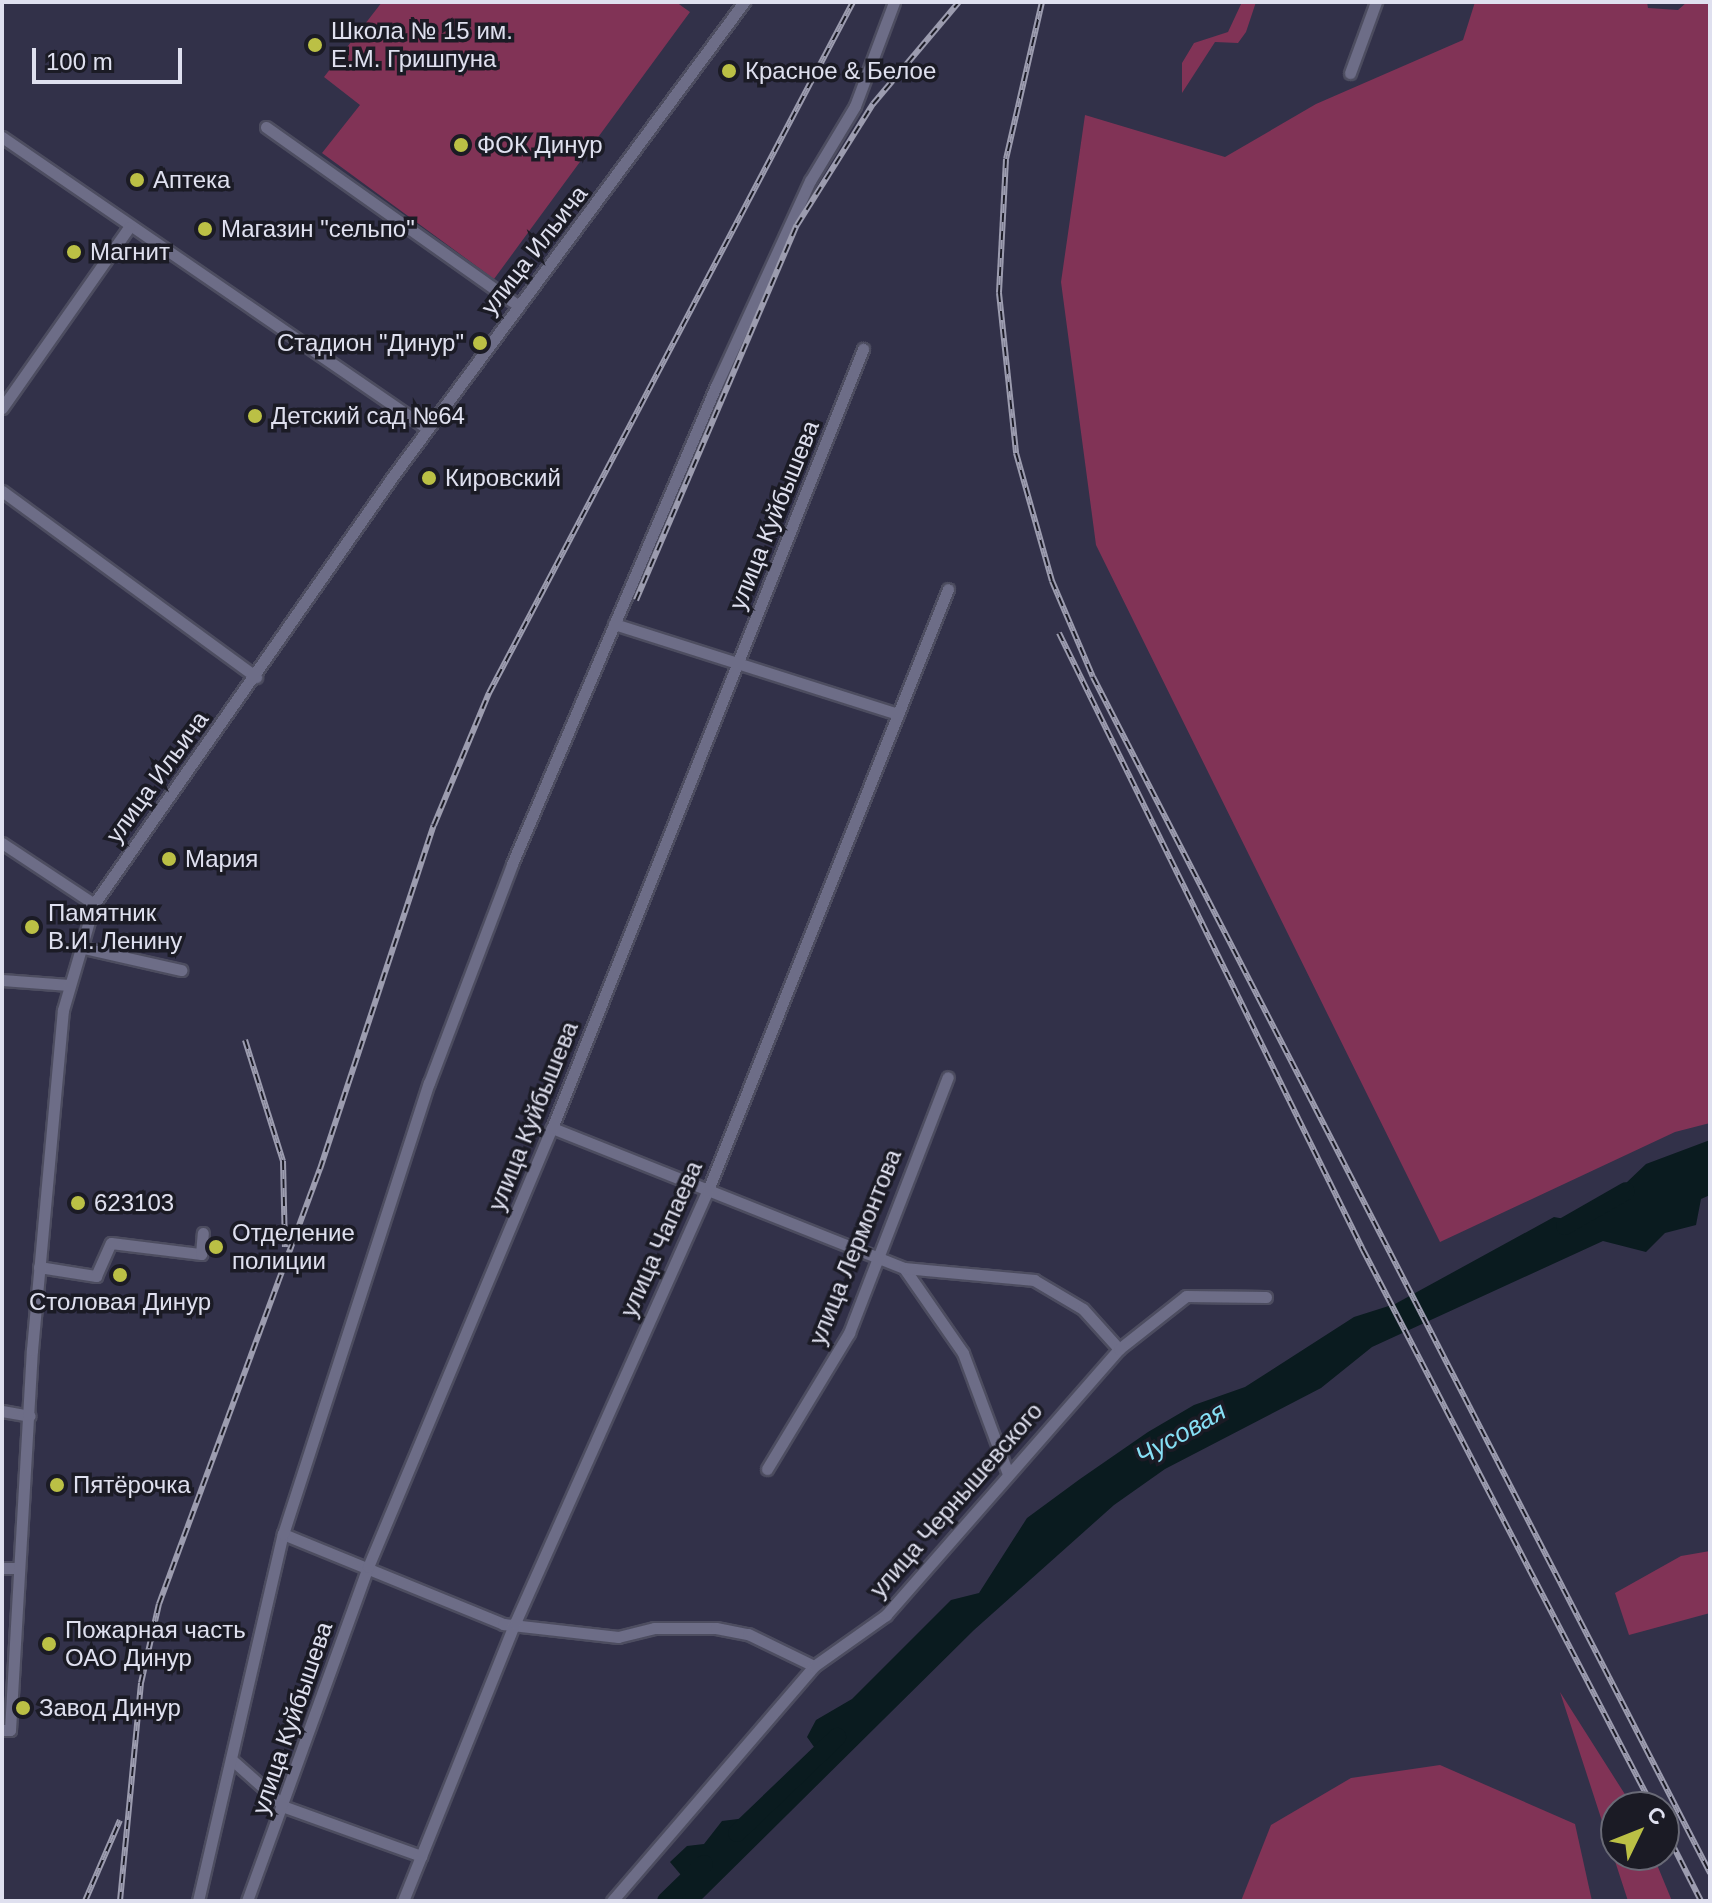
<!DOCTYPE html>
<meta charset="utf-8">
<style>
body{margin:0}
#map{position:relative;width:1712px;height:1903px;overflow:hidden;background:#323149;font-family:Helvetica,sans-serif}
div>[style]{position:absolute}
.green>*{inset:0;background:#813356}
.water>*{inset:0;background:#0a1b1f}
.river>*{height:18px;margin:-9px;padding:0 9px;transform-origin:9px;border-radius:9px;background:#0a1b1f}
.roads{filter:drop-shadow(2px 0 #4d4d60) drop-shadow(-2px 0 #4d4d60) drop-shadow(0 2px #4d4d60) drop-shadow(0 -2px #4d4d60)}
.minor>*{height:11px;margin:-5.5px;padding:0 5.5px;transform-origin:5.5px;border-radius:5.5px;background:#6d6d87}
.rail>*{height:6px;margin-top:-3px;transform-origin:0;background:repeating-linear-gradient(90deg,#1b1b25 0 9px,#9c9caf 0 18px);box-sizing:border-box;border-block:2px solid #9c9caf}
.dots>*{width:22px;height:22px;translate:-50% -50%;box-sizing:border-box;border:4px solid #1b1b25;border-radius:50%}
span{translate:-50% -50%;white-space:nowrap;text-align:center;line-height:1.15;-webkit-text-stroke:7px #1b1b25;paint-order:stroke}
.poi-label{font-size:24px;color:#dfe0ef}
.left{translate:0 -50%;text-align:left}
.right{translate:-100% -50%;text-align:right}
.street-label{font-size:24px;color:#dfe0ef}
.water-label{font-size:26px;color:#86dff5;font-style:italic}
.frame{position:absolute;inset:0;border:4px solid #dfe0ef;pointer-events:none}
.north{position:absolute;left:1600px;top:1791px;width:80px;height:80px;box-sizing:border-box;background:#1b1b25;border:2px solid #696a76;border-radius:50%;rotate:47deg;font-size:22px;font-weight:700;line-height:32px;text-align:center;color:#dfe0ef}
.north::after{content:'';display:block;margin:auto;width:28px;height:36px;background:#bbc045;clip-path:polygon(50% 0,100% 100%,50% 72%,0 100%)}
.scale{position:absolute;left:32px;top:48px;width:150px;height:36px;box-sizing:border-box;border:4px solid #dfe0ef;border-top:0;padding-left:10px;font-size:24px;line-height:28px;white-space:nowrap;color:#dfe0ef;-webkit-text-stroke:6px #1b1b25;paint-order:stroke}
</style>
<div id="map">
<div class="green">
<i style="clip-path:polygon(382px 2px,676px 2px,690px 12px,494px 279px,322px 153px,360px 105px,324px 77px)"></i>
<i style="clip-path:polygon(1242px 2px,1256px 2px,1246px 32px,1238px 43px,1215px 42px,1182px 93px,1182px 63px,1194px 43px,1228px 32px)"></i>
<i style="clip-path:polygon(1475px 2px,1647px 2px,1648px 8px,1678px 10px,1687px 2px,1710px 2px,1710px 1123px,1675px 1132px,1440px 1242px,1096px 545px,1061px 282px,1085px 115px,1225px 157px,1316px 104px,1463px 40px)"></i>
<i style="clip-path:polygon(1710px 1551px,1710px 1613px,1629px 1635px,1615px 1593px,1681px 1556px)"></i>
<i style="clip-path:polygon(1560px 1692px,1633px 1807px,1616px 1807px,1616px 1855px,1653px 1855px,1672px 1901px,1628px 1901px)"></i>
<i style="clip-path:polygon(1440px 1765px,1575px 1824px,1592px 1901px,1241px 1901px,1271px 1825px,1351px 1778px)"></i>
</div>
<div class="water">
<i style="clip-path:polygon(1710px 1140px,1710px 1195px,1701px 1199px,1696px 1225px,1665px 1233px,1646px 1252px,1603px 1241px,1372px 1347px,1321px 1388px,1165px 1469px,1114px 1505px,974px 1630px,700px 1901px,666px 1901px,686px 1881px,670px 1862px,687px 1846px,704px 1844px,722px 1821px,754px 1817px,819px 1754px,807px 1737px,816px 1720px,852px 1699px,951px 1600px,979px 1593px,1027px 1518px,1080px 1479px,1148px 1432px,1194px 1405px,1245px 1387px,1354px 1317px,1395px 1304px,1554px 1217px,1575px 1221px,1605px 1203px,1646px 1164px)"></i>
</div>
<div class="river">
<i style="left:1565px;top:1226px;width:70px;rotate:-29.8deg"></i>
<i style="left:737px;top:1833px;width:139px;rotate:-43.8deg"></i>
<i style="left:666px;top:1901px;width:53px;rotate:-44.2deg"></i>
</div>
<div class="roads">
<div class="minor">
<i style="left:1350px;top:73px;width:76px;rotate:-69.9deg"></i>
<i style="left:266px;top:127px;width:310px;rotate:35.3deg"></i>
<i style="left:2px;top:137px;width:516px;rotate:34.43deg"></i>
<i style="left:2px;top:408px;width:221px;rotate:-54.9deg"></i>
<i style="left:2px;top:491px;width:315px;rotate:36.2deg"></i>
<i style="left:614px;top:624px;width:298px;rotate:17.6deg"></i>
<i style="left:2px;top:843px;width:110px;rotate:33.5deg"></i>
<i style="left:79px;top:947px;width:105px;rotate:12.7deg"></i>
<i style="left:2px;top:980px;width:67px;rotate:4.3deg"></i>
<i style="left:552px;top:1128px;width:379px;rotate:21.7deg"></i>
<i style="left:904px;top:1268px;width:103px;rotate:55.2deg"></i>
<i style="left:963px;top:1353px;width:126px;rotate:69.6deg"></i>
<i style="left:39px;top:1267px;width:58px;rotate:9deg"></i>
<i style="left:96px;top:1276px;width:36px;rotate:-66deg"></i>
<i style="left:111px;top:1243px;width:91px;rotate:7deg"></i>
<i style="left:201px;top:1254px;width:21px;rotate:-85deg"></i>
<i style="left:904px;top:1268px;width:131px;rotate:5.3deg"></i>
<i style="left:1034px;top:1280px;width:57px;rotate:30.6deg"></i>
<i style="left:1083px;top:1309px;width:54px;rotate:48deg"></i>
<i style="left:2px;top:1411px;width:28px;rotate:10deg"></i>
<i style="left:767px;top:1469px;width:159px;rotate:-58.9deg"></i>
<i style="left:849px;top:1333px;width:274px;rotate:-68.9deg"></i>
<i style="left:283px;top:1534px;width:238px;rotate:22.2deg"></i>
<i style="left:503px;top:1624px;width:116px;rotate:6.4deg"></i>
<i style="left:618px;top:1637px;width:37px;rotate:-14deg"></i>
<i style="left:654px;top:1628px;width:62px"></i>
<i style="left:716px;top:1628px;width:33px;rotate:11deg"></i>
<i style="left:748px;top:1634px;width:73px;rotate:25.9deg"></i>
<i style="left:2px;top:1568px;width:16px"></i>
<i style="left:2px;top:1730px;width:8px"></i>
<i style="left:10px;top:1730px;width:381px;rotate:-86.7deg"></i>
<i style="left:32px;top:1350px;width:341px;rotate:-84.8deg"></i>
<i style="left:63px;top:1010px;width:110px;rotate:-73.7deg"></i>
<i style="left:94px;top:904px;width:522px;rotate:-55.06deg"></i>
<i style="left:393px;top:476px;width:590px;rotate:-53.48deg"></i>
<i style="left:231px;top:1759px;width:72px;rotate:41.6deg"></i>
<i style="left:285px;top:1807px;width:145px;rotate:19.8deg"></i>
<i style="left:198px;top:1901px;width:377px;rotate:-77deg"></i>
<i style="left:283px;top:1534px;width:474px;rotate:-72.1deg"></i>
<i style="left:429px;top:1083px;width:234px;rotate:-69.2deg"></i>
<i style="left:512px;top:864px;width:520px;rotate:-66.89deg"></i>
<i style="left:716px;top:386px;width:226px;rotate:-65.4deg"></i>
<i style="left:810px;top:181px;width:87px;rotate:-59deg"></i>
<i style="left:855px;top:106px;width:111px;rotate:-69.4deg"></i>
<i style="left:247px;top:1901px;width:355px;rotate:-70.1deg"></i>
<i style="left:368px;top:1567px;width:476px;rotate:-67.3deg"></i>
<i style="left:552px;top:1128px;width:839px;rotate:-68.24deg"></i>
<i style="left:403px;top:1901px;width:300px;rotate:-68.1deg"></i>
<i style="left:515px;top:1623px;width:474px;rotate:-66deg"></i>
<i style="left:708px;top:1190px;width:647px;rotate:-68.23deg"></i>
<i style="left:612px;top:1901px;width:310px;rotate:-49.3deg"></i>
<i style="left:814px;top:1666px;width:88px;rotate:-35.3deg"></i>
<i style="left:886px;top:1615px;width:354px;rotate:-48.8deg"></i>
<i style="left:1119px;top:1349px;width:85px;rotate:-38.3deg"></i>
<i style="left:1186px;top:1296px;width:80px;rotate:0.7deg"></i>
</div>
</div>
<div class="rail">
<i style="left:1042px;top:2px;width:161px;rotate:102.9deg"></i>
<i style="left:1006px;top:159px;width:134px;rotate:93deg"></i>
<i style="left:999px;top:293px;width:161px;rotate:83.9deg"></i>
<i style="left:1016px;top:453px;width:133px;rotate:74.3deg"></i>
<i style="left:1052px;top:581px;width:104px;rotate:66.9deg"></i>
<i style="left:1093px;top:677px;width:1346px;rotate:62.71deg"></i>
<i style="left:636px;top:600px;width:408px;rotate:-66.8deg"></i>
<i style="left:797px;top:225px;width:143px;rotate:-57.9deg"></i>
<i style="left:873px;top:104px;width:133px;rotate:-49.9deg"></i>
<i style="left:1059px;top:633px;width:688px;rotate:63.77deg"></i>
<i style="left:1363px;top:1250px;width:628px;rotate:62.5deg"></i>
<i style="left:245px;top:1040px;width:127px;rotate:72.6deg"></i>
<i style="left:283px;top:1161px;width:86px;rotate:88.7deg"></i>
<i style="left:1664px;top:1828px;width:82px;rotate:63.1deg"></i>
<i style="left:85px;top:1901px;width:88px;rotate:-66.6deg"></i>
<i style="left:120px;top:1901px;width:219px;rotate:-84.5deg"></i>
<i style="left:141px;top:1683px;width:81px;rotate:-77.2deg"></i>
<i style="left:159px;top:1604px;width:464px;rotate:-69.7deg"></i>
<i style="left:320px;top:1169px;width:362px;rotate:-71.7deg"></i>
<i style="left:434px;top:825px;width:143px;rotate:-67.4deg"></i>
<i style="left:489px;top:693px;width:781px;rotate:-62.22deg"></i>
</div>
<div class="dots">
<i style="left:315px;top:45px;background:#bbc045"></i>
<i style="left:729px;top:71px;background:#bbc045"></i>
<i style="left:461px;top:145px;background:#bbc045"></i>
<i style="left:137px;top:180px;background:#bbc045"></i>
<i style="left:205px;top:229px;background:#bbc045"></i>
<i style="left:74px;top:252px;background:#bbc045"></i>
<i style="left:480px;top:343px;background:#bbc045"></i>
<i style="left:255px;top:416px;background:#bbc045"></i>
<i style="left:429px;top:478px;background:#bbc045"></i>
<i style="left:169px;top:859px;background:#bbc045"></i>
<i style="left:32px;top:927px;background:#bbc045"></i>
<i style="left:78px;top:1203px;background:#bbc045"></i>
<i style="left:216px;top:1247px;background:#bbc045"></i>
<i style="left:120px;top:1275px;background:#bbc045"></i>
<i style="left:57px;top:1485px;background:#bbc045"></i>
<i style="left:49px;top:1644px;background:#bbc045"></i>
<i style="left:23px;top:1708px;background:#bbc045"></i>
</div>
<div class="poi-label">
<span class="left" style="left:331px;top:45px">Школа № 15 им.<br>Е.М. Гришпуна</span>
<span class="left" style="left:745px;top:71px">Красное &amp; Белое</span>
<span class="left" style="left:477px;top:145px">ФОК Динур</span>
<span class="left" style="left:153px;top:180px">Аптека</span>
<span class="left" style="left:221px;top:229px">Магазин "сельпо"</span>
<span class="left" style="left:90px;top:252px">Магнит</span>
<span class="right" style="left:464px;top:343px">Стадион "Динур"</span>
<span class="left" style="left:271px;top:416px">Детский сад №64</span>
<span class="left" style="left:445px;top:478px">Кировский</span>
<span class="left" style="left:185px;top:859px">Мария</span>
<span class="left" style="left:48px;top:927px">Памятник<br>В.И. Ленину</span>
<span class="left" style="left:94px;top:1203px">623103</span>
<span class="left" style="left:232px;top:1247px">Отделение<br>полиции</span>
<span style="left:120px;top:1302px">Столовая Динур</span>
<span class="left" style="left:73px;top:1485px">Пятёрочка</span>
<span class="left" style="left:65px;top:1644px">Пожарная часть<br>ОАО Динур</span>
<span class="left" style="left:39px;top:1708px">Завод Динур</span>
</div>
<div class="street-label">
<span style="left:534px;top:250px;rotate:-52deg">улица Ильича</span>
<span style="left:774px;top:515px;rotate:-68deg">улица Куйбышева</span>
<span style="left:157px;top:777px;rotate:-54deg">улица Ильича</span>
<span style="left:533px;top:1116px;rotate:-68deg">улица Куйбышева</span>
<span style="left:661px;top:1239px;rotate:-66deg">улица Чапаева</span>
<span style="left:855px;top:1247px;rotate:-68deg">улица Лермонтова</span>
<span style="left:956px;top:1500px;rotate:-49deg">улица Чернышевского</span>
<span style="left:292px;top:1718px;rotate:-71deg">улица Куйбышева</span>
</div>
<div class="water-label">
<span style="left:1181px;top:1434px;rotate:-30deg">Чусовая</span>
</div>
<div class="frame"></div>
<div class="north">С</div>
<div class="scale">100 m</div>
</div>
